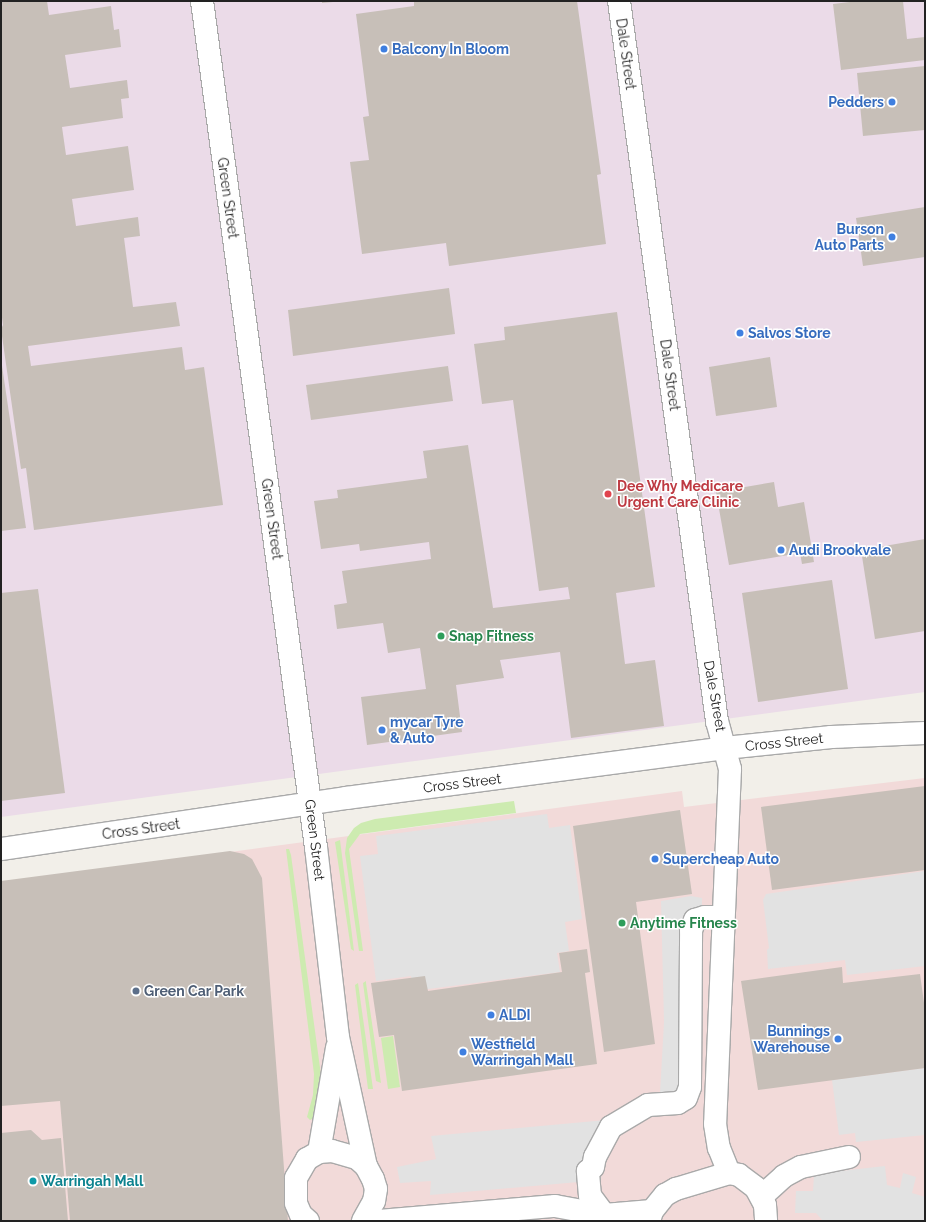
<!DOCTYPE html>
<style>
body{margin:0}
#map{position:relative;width:926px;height:1222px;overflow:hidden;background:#f2efe9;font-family:Raleway,sans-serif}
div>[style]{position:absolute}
.commercial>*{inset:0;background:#f2dad9}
.industrial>*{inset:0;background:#ebdbe8}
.grass>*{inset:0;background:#cdebb0}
.parking>*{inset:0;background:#e2e2e2}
.building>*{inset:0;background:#c7bfb8}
.roads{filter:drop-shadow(1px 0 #a9a9a9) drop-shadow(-1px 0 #a9a9a9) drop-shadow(0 1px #a9a9a9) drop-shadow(0 -1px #a9a9a9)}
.minor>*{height:22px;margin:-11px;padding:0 11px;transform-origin:11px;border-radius:11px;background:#fff}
.dots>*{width:11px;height:11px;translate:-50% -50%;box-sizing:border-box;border:2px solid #fff;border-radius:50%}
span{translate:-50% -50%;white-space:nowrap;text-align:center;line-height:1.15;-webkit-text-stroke:3px #fff;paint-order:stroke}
.shop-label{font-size:14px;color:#366cbe;font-weight:700}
.left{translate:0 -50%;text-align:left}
.right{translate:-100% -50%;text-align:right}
.street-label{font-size:14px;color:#222}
.health-label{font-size:14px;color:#be3a42;font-weight:700}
.leisure-label{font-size:14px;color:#27864d;font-weight:700}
.service-label{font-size:14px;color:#4e5e75;font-weight:700}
.culture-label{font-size:14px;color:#0d838f;font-weight:700}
.frame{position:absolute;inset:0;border:2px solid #222;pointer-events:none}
</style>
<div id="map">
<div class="commercial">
<i style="clip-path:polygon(925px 778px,925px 1221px,1px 1221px,1px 883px,682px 791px,684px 807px)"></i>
</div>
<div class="industrial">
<i style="clip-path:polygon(1px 1px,925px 1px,925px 692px,1px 817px)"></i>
</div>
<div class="grass">
<i style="clip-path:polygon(514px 801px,516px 813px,360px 834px,349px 849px,363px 951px,359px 951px,345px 853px,347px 838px,354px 828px,361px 823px,375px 819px)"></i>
<i style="clip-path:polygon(340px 840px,354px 951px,351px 949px,335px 842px)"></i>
<i style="clip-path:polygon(286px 849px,289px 849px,291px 855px,321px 1075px,316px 1117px,310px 1120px,307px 1117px,313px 1095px,314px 1074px)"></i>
<i style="clip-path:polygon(366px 981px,366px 983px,381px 1083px,376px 1081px,363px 983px)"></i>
<i style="clip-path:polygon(358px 983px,373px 1089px,368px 1089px,355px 985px)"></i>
<i style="clip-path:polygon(393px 1036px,400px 1087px,388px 1089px,381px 1038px)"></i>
</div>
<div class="parking">
<i style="clip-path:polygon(547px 814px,549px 828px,570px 825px,582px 919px,565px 922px,569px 951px,557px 953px,560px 972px,413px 991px,411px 976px,376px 981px,360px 856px,378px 854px,376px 836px)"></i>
<i style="clip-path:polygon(925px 871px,925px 966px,847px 975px,845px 960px,768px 969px,767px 950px,769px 948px,763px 900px,766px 894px)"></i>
<i style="clip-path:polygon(691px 896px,702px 898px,700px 1097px,687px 1110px,659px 1111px,664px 1022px,661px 901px)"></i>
<i style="clip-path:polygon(925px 1068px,925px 1135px,856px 1142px,855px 1133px,839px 1135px,832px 1080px)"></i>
<i style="clip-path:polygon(606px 1120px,601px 1180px,430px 1195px,431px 1181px,400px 1183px,397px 1167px,436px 1159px,431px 1136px)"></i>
<i style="clip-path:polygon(885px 1166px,887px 1185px,900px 1188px,903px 1173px,916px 1177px,912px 1193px,925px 1197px,925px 1221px,823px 1221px,816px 1213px,795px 1213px,796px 1191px,813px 1191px,814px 1174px)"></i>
</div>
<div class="building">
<i style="clip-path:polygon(1px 1px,47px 1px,49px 15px,111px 6px,114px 30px,119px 29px,121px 47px,65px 55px,70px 88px,127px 80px,129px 98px,121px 99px,123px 118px,62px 127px,66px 155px,128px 146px,134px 190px,72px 199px,76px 226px,138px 217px,140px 236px,124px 238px,133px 307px,176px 302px,180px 326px,28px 346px,31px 366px,182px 347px,185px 370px,204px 367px,223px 505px,34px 530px,26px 468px,21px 469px,1px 329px,3px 325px,1px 310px)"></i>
<i style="clip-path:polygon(322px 1px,332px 1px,333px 2px,322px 3px)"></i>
<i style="clip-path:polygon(414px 1px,577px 1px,601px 174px,597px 175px,606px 244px,449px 266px,446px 243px,362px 254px,350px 162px,369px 160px,363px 117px,369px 116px,356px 14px,414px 6px)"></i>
<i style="clip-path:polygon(858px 1px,903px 1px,907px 39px,925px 37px,925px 60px,841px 70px,833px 4px)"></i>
<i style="clip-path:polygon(925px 66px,925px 130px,863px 136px,857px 73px)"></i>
<i style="clip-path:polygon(925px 207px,925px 257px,863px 266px,856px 218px)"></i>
<i style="clip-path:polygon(449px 288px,455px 334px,293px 356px,288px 310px)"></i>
<i style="clip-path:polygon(617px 312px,655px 587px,616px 593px,625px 664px,655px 660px,664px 726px,571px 738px,560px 652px,500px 660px,504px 678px,456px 685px,462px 732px,367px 745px,361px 697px,426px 689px,420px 648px,388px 653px,383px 623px,337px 629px,334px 605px,347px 603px,342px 571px,431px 559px,429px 542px,360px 551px,359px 544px,321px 549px,314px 501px,338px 498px,337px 490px,427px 478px,423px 451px,468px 445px,493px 608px,570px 599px,568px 587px,539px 591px,513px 400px,482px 404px,474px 344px,505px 340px,504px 327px)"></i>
<i style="clip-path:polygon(770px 357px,777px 407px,716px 416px,709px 367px)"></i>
<i style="clip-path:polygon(1px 359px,26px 528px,1px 531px)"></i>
<i style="clip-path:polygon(448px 366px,453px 401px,311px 420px,306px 385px)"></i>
<i style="clip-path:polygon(774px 482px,778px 507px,804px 502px,814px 562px,802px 564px,800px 553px,729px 565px,716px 492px)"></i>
<i style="clip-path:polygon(925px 539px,925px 631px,875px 639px,861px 550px)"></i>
<i style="clip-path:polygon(832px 580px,848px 689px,758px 702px,742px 593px)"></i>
<i style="clip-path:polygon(38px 589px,65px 793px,1px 801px,1px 593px)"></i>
<i style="clip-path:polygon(925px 786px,925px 870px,772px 890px,761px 807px)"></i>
<i style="clip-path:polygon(680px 810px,692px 894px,636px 902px,655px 1044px,604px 1052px,573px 826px)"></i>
<i style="clip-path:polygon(230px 851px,244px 854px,252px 859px,262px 878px,288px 1221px,70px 1221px,60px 1101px,1px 1106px,1px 881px)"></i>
<i style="clip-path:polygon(587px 949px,590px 972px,585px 973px,597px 1064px,402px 1091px,394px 1035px,379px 1037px,371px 983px,425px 976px,428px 991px,562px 972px,559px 953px)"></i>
<i style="clip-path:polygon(842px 967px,843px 983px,920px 974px,925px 1010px,925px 1068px,758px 1090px,741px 981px)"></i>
<i style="clip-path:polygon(31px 1130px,42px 1140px,61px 1138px,68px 1221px,1px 1221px,1px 1133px)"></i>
</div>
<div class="roads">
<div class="minor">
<i style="left:202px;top:1px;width:854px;rotate:82.33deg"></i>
<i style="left:316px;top:847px;width:191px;rotate:83.4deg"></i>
<i style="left:338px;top:1037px;width:132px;rotate:77.8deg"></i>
<i style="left:619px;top:1px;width:727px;rotate:82.25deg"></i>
<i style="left:717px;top:721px;width:50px;rotate:74.8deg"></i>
<i style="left:730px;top:769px;width:355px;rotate:92.4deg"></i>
<i style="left:715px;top:1124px;width:24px;rotate:81deg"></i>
<i style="left:719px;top:1148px;width:27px;rotate:68deg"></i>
<i style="left:1px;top:849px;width:349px;rotate:-8.4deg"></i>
<i style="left:346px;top:798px;width:382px;rotate:-7.5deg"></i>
<i style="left:725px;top:748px;width:107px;rotate:-5.9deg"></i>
<i style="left:831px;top:737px;width:94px;rotate:-2.4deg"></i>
<i style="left:319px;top:1152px;width:106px;rotate:-80.2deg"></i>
<i style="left:762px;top:1196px;width:30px;rotate:-42deg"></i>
<i style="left:784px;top:1176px;width:19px;rotate:-28deg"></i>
<i style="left:801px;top:1167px;width:49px;rotate:-11.8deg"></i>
<i style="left:308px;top:1221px;width:9px;rotate:-139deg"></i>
<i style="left:301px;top:1215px;width:13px;rotate:-113deg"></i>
<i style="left:296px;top:1203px;width:25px;rotate:-90deg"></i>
<i style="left:296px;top:1178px;width:22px;rotate:-60deg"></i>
<i style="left:307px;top:1159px;width:14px;rotate:-30deg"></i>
<i style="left:319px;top:1152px;width:13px;rotate:-4deg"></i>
<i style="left:332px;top:1151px;width:26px;rotate:16deg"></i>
<i style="left:357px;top:1158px;width:12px;rotate:42deg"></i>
<i style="left:366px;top:1166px;width:15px;rotate:62deg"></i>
<i style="left:373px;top:1179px;width:10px;rotate:73deg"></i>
<i style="left:376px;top:1189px;width:12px;rotate:99deg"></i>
<i style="left:374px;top:1201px;width:23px;rotate:119deg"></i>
<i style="left:379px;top:1221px;width:177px;rotate:-4.9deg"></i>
<i style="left:555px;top:1206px;width:50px;rotate:10.4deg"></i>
<i style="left:604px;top:1215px;width:48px;rotate:-4.8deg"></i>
<i style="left:609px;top:1221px;width:31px;rotate:-127deg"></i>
<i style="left:590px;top:1196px;width:25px;rotate:-95deg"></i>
<i style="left:588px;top:1171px;width:6px;rotate:-39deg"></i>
<i style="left:593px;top:1167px;width:10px;rotate:-79deg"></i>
<i style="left:595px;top:1157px;width:34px;rotate:-62deg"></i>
<i style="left:611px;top:1127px;width:43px;rotate:-30.7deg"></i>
<i style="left:648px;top:1105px;width:30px;rotate:-4deg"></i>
<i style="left:678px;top:1103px;width:9px;rotate:-32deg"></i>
<i style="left:686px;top:1098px;width:12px;rotate:-70deg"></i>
<i style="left:690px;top:1087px;width:157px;rotate:-89.6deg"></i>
<i style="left:691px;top:930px;width:11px;rotate:-68deg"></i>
<i style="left:695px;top:920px;width:10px;rotate:-17deg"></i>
<i style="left:705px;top:917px;width:18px"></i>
<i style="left:649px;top:1221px;width:10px;rotate:-73deg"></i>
<i style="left:652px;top:1211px;width:21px;rotate:-51deg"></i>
<i style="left:665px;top:1195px;width:13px;rotate:-29deg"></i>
<i style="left:676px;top:1189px;width:55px;rotate:-16.8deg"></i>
<i style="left:729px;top:1173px;width:10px;rotate:11deg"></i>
<i style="left:739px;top:1175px;width:21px;rotate:37deg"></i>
<i style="left:756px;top:1188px;width:19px;rotate:62deg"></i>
<i style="left:765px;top:1205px;width:16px;rotate:86deg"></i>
</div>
</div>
<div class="dots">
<i style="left:384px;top:49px;background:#3f7fe0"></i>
<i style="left:892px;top:102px;background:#3f7fe0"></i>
<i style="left:892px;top:237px;background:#3f7fe0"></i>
<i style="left:740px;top:333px;background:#3f7fe0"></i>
<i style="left:608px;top:494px;background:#e0444e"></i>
<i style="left:781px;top:550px;background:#3f7fe0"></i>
<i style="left:441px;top:636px;background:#2e9e5b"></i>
<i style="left:382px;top:730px;background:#3f7fe0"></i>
<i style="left:655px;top:859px;background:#3f7fe0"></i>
<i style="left:622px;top:923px;background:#2e9e5b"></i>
<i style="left:136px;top:991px;background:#5c6f8a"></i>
<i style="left:491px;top:1015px;background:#3f7fe0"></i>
<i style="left:838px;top:1039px;background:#3f7fe0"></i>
<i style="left:463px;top:1052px;background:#3f7fe0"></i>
<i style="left:33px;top:1181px;background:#0f9aa8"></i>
</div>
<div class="shop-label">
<span class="left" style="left:392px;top:49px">Balcony In Bloom</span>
<span class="right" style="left:884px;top:102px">Pedders</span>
<span class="right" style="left:884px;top:237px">Burson<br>Auto Parts</span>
<span class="left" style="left:748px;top:333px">Salvos Store</span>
<span class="left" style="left:789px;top:550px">Audi Brookvale</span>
<span class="left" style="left:390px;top:730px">mycar Tyre<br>&amp; Auto</span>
<span class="left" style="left:663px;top:859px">Supercheap Auto</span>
<span class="left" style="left:499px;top:1015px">ALDI</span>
<span class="right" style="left:830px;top:1039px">Bunnings<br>Warehouse</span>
<span class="left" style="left:471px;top:1052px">Westfield<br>Warringah Mall</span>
</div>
<div class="street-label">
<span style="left:626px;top:54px;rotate:82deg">Dale Street</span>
<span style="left:228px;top:198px;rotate:82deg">Green Street</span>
<span style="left:670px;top:375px;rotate:82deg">Dale Street</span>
<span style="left:272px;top:519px;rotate:82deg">Green Street</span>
<span style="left:715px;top:696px;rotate:80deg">Dale Street</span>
<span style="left:784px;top:742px;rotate:-6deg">Cross Street</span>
<span style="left:462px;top:783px;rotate:-7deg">Cross Street</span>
<span style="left:141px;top:829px;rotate:-8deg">Cross Street</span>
<span style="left:315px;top:840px;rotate:83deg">Green Street</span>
</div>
<div class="health-label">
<span class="left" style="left:617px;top:494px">Dee Why Medicare<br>Urgent Care Clinic</span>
</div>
<div class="leisure-label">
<span class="left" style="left:449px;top:636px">Snap Fitness</span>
<span class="left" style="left:630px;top:923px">Anytime Fitness</span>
</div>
<div class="service-label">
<span class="left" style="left:144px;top:991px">Green Car Park</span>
</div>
<div class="culture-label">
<span class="left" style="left:41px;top:1181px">Warringah Mall</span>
</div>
<div class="frame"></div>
</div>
